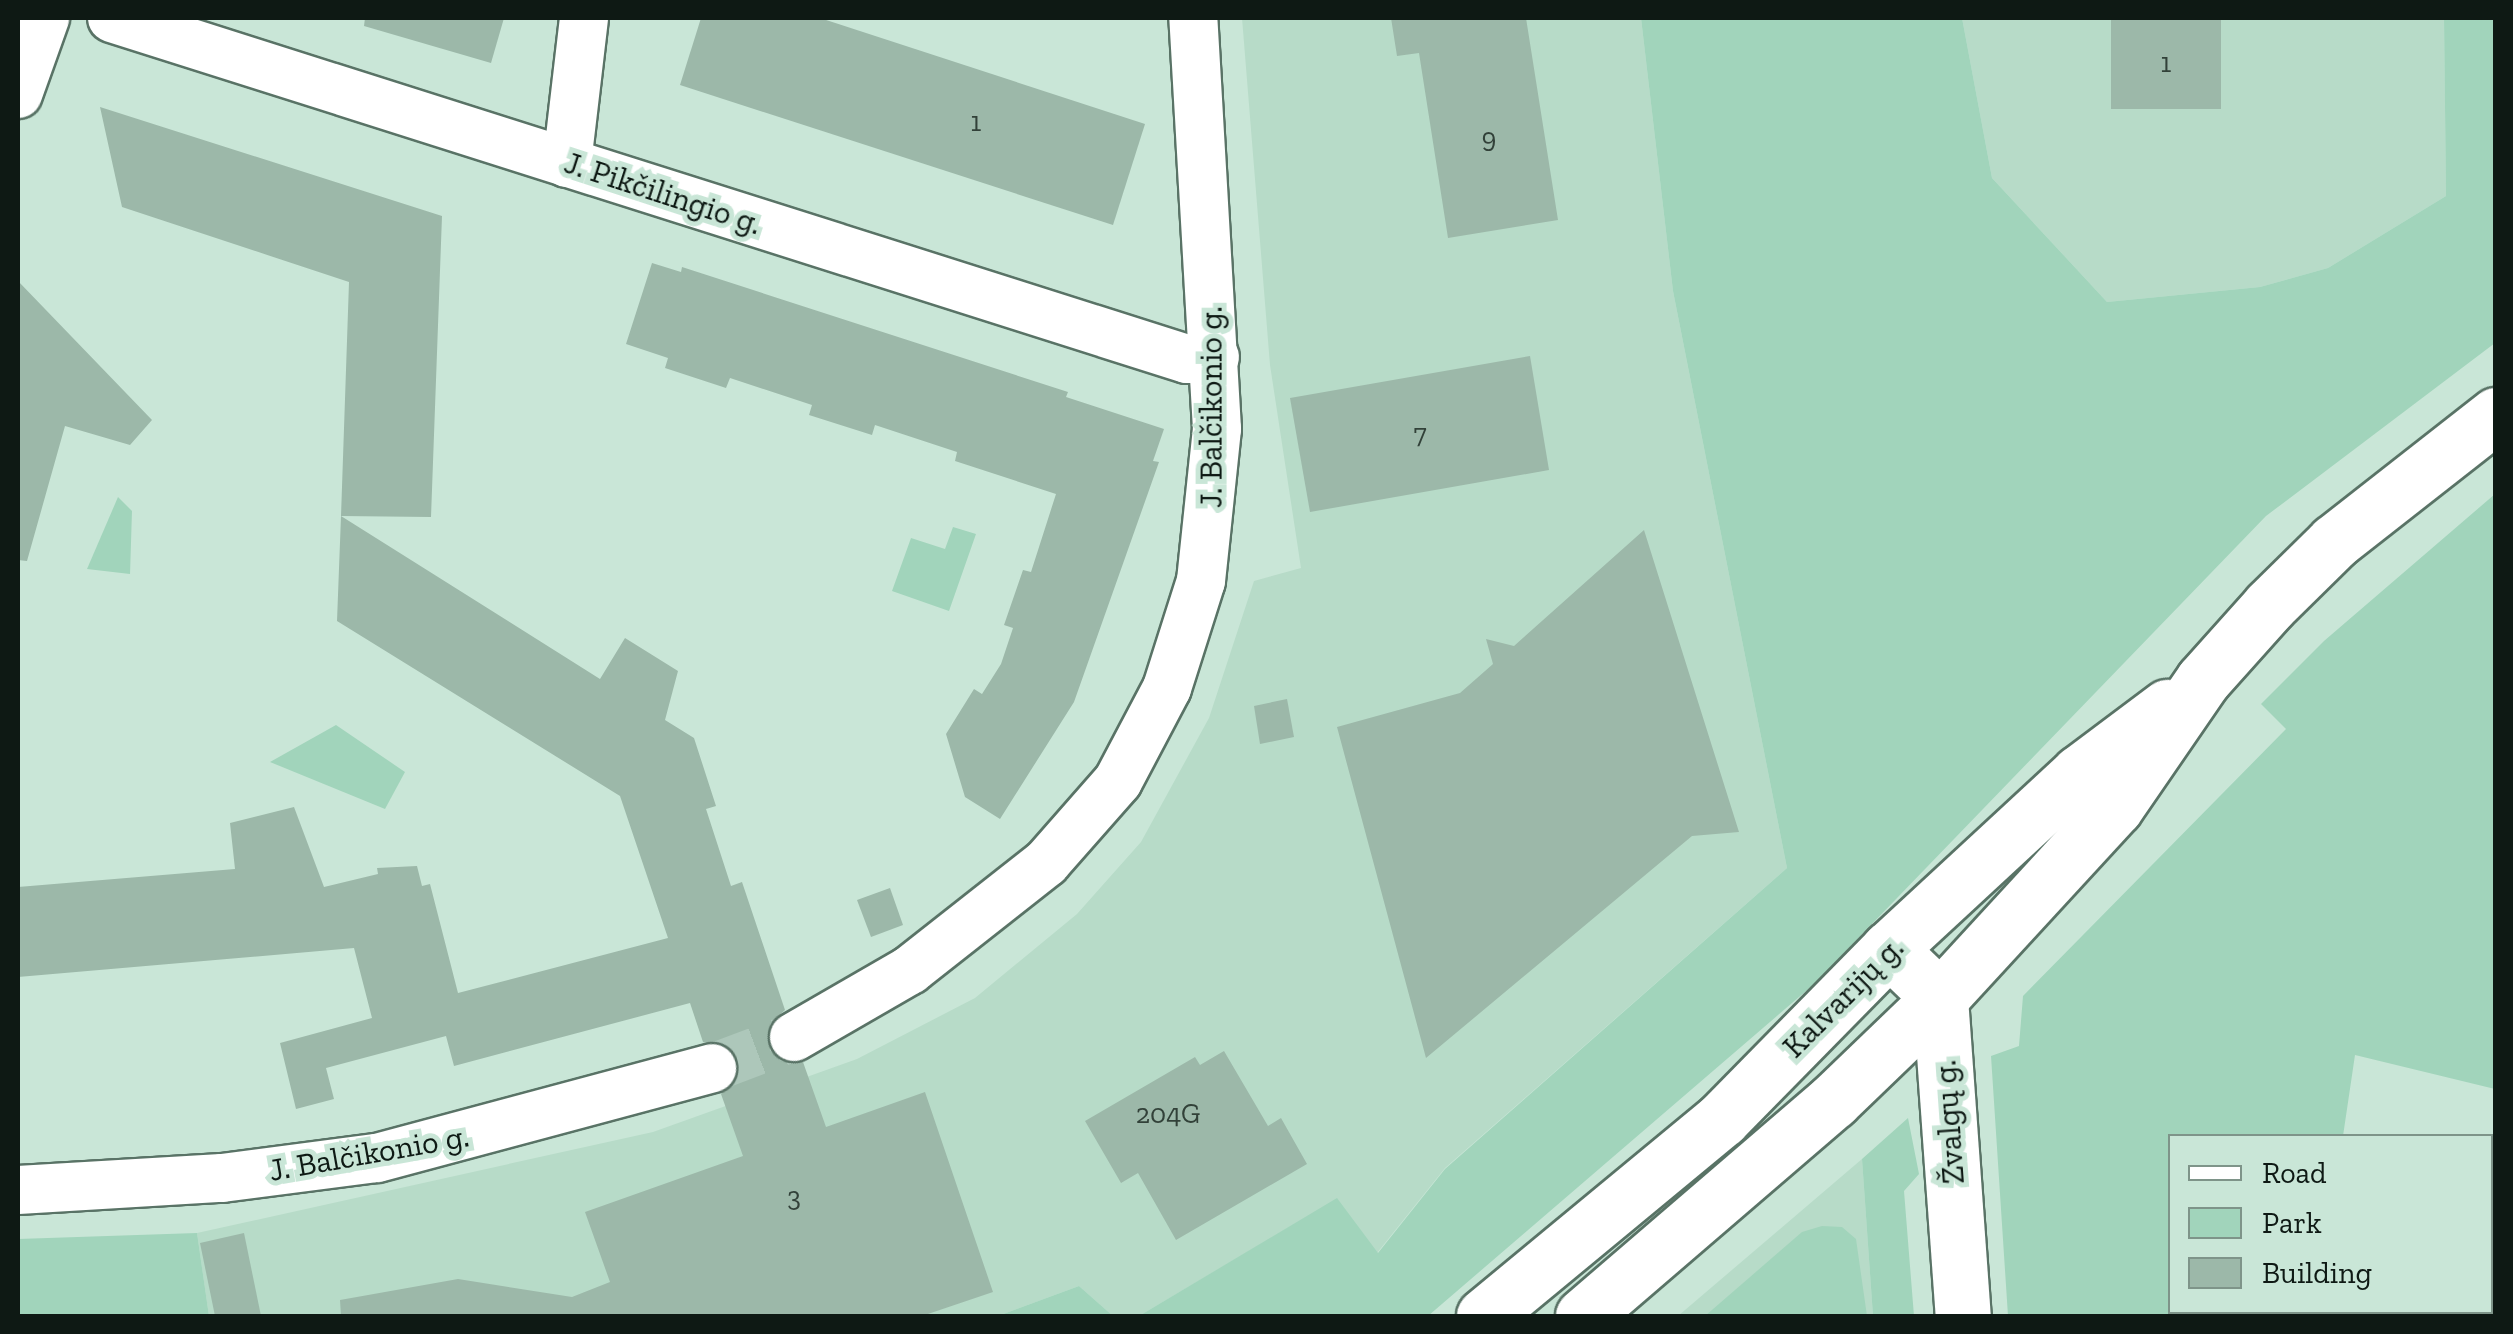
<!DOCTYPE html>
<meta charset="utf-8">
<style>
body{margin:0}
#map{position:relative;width:2513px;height:1334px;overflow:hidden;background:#c9e6d7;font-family:"Zilla Slab",serif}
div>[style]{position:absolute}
.built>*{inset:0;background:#b7dbc8}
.green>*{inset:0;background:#a1d4bb}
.building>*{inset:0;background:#9cb8a9}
.street-tunnel>*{height:48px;margin-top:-24px;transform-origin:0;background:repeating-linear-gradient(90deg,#adc7ba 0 48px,transparent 0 72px)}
.roads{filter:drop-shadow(2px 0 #597366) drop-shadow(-2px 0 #597366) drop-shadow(0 2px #597366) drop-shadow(0 -2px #597366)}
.street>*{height:48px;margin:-24px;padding:0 24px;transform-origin:24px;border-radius:24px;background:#fff}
.secondary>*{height:55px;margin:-27.5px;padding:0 27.5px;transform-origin:27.5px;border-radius:27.5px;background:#fff}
.primary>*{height:55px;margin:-27.5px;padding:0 27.5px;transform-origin:27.5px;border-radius:27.5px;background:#fff}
span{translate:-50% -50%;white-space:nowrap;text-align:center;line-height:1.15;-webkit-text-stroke:10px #c9e6d7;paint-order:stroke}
.number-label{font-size:28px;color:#324139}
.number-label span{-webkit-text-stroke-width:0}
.street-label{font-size:32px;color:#0e1914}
.frame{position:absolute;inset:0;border:20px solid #0e1914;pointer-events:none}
.legend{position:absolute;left:2168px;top:1134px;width:325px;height:180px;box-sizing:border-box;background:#c9e6d7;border:2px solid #7e9489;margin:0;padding:12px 18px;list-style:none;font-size:30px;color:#0e1914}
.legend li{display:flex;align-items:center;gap:20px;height:50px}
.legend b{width:50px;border:2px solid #7e9489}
</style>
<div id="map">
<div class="built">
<i style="clip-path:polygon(1242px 18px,1641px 18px,1673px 291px,1787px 868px,1445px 1168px,1377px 1253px,1337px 1199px,1139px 1316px,1113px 1316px,1079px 1286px,998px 1316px,209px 1316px,197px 1233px,653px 1132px,857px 1059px,975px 998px,1077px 914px,1141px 842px,1209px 718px,1254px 581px,1301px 568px,1270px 365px)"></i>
<i style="clip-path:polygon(1962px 18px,2444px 18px,2446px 196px,2328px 268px,2260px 287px,2107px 302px,1992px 178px)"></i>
<i style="clip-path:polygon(1862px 1159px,1873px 1316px,1678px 1316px)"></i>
</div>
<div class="green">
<i style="clip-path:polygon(1641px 18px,1962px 18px,1992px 178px,2107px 302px,2260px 287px,2328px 268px,2446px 196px,2444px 18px,2495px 18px,2495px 343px,2266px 516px,1813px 985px,1428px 1316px,1139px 1316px,1337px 1198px,1378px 1253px,1445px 1169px,1787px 868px,1673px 291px)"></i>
<i style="clip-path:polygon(2495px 494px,2495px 1089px,2355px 1055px,2343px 1136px,2170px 1136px,2170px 1312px,2326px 1312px,2325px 1316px,2008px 1316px,1991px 1056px,2019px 1046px,2023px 996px,2286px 729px,2261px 704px,2324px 641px)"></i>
<i style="clip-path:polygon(118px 497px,132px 511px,130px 574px,87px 569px)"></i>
<i style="clip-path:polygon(953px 527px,976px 534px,949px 611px,892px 591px,911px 538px,945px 549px)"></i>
<i style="clip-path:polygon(336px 725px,405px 772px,385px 809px,270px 762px)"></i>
<i style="clip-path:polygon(1908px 1118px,1919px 1174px,1904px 1191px,1914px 1316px,1873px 1316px,1862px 1159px)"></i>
<i style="clip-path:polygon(2490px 1168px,2495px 1316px,2406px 1316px,2490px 1312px)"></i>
<i style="clip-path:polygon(1822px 1226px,1842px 1227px,1856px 1239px,1867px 1316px,1705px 1316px,1802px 1232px)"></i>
<i style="clip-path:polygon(197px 1233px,209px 1316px,18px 1316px,18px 1239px)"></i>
<i style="clip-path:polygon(1079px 1286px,1113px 1316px,998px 1316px)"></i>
</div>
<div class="building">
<i style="clip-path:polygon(365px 18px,504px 18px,491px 63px,364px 26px)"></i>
<i style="clip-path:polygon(701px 18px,820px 18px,1145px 124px,1113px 225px,680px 85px)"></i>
<i style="clip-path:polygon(1391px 18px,1526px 18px,1558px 220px,1448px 238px,1419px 53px,1397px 56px)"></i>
<i style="clip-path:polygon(2111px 18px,2221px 18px,2221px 109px,2111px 109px)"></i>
<i style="clip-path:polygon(100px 107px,442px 216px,431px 517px,341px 516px,349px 282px,122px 207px)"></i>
<i style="clip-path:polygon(652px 263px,681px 272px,682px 267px,1068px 392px,1066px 397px,1164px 429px,1153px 461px,1159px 462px,1074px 702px,1000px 819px,965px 797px,946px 734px,974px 689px,982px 694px,1001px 664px,1013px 628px,1004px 625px,1023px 570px,1031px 572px,1056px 494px,955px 461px,957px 452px,875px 425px,872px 435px,809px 415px,812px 405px,730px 378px,726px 388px,665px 368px,668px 358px,626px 344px)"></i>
<i style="clip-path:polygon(18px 281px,152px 420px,130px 445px,65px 426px,27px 561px,18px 560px)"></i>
<i style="clip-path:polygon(1530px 356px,1549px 470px,1310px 512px,1290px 398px)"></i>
<i style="clip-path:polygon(341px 516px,600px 679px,625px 638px,678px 671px,665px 720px,694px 738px,716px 806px,706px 809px,731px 886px,742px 882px,785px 1010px,770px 1024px,770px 1050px,781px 1061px,803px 1062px,826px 1127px,925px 1092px,993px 1292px,922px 1316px,341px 1316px,340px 1300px,458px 1279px,572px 1297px,610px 1282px,585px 1212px,743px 1156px,721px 1094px,739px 1074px,732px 1049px,703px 1042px,690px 1003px,454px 1066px,446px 1036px,326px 1068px,334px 1099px,296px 1109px,280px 1043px,372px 1018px,354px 948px,18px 977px,18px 887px,235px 869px,230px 823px,294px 807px,324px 887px,378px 874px,377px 868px,417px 866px,422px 886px,430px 884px,458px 993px,668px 938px,620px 796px,337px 621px)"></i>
<i style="clip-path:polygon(1644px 530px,1739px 832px,1692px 836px,1426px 1058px,1337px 727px,1460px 693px,1493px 664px,1486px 639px,1514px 646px)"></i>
<i style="clip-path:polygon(1287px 699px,1294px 737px,1260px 744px,1254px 706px)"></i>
<i style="clip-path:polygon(890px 888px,903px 925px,871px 937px,857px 900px)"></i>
<i style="clip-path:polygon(1224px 1051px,1268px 1126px,1281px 1118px,1307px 1164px,1176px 1240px,1138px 1173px,1121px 1183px,1085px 1121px,1195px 1057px,1200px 1065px)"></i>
<i style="clip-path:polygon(244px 1233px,261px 1316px,215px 1316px,200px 1243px)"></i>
</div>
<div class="street-tunnel">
<i style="left:712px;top:1068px;width:88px;rotate:-20.7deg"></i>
</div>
<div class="roads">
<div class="street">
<i style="left:112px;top:18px;width:1128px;rotate:17.6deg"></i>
<i style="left:1187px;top:359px;width:28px;rotate:-4deg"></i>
<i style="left:18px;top:94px;width:81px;rotate:-70.4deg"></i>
<i style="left:567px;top:163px;width:146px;rotate:-83.3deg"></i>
<i style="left:794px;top:1037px;width:134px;rotate:-30deg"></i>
<i style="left:910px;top:970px;width:173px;rotate:-38.2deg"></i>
<i style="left:1046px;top:863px;width:109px;rotate:-48.7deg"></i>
<i style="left:1118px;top:781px;width:105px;rotate:-62.2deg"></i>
<i style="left:1167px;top:688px;width:112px;rotate:-72.4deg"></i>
<i style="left:1201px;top:581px;width:153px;rotate:-84deg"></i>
<i style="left:1217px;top:429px;width:412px;rotate:-93.3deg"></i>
<i style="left:18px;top:1190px;width:204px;rotate:-3.4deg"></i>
<i style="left:222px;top:1178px;width:156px;rotate:-7.4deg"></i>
<i style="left:377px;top:1158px;width:347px;rotate:-15deg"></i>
</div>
<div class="secondary">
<i style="left:1889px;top:949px;width:71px;rotate:43.9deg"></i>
<i style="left:1940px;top:998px;width:319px;rotate:85.9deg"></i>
</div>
<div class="primary">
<i style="left:1484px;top:1316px;width:309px;rotate:-39.6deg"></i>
<i style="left:1722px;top:1119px;width:238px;rotate:-45.5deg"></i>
<i style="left:1889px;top:949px;width:259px;rotate:-42.8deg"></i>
<i style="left:2079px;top:773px;width:110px;rotate:-36.9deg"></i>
<i style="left:1583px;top:1316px;width:330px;rotate:-40.7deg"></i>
<i style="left:1833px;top:1101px;width:149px;rotate:-43.9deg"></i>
<i style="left:1940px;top:998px;width:258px;rotate:-47.4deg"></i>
<i style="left:2115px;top:808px;width:155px;rotate:-55.5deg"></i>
<i style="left:2203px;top:680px;width:101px;rotate:-48.2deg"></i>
<i style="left:2270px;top:605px;width:90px;rotate:-44.5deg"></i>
<i style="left:2334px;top:542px;width:206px;rotate:-38.1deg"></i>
</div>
</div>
<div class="number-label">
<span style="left:2166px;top:63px">1</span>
<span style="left:976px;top:122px">1</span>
<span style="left:1489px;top:138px">9</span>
<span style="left:1420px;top:434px">7</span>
<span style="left:1168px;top:1114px">204G</span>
<span style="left:794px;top:1197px">3</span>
</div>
<div class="street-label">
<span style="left:663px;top:193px;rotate:18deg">J. Pikčilingio g.</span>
<span style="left:1211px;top:407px;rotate:-90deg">J. Balčikonio g.</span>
<span style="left:1843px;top:997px;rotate:-45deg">Kalvarijų g.</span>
<span style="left:1949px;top:1122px;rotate:-94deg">Žvalgų g.</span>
<span style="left:369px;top:1153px;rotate:-10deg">J. Balčikonio g.</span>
</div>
<div class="frame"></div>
<ul class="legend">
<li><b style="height:12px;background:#fff"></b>Road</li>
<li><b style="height:28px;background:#a1d4bb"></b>Park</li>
<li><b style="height:28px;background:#9cb8a9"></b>Building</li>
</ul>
</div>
